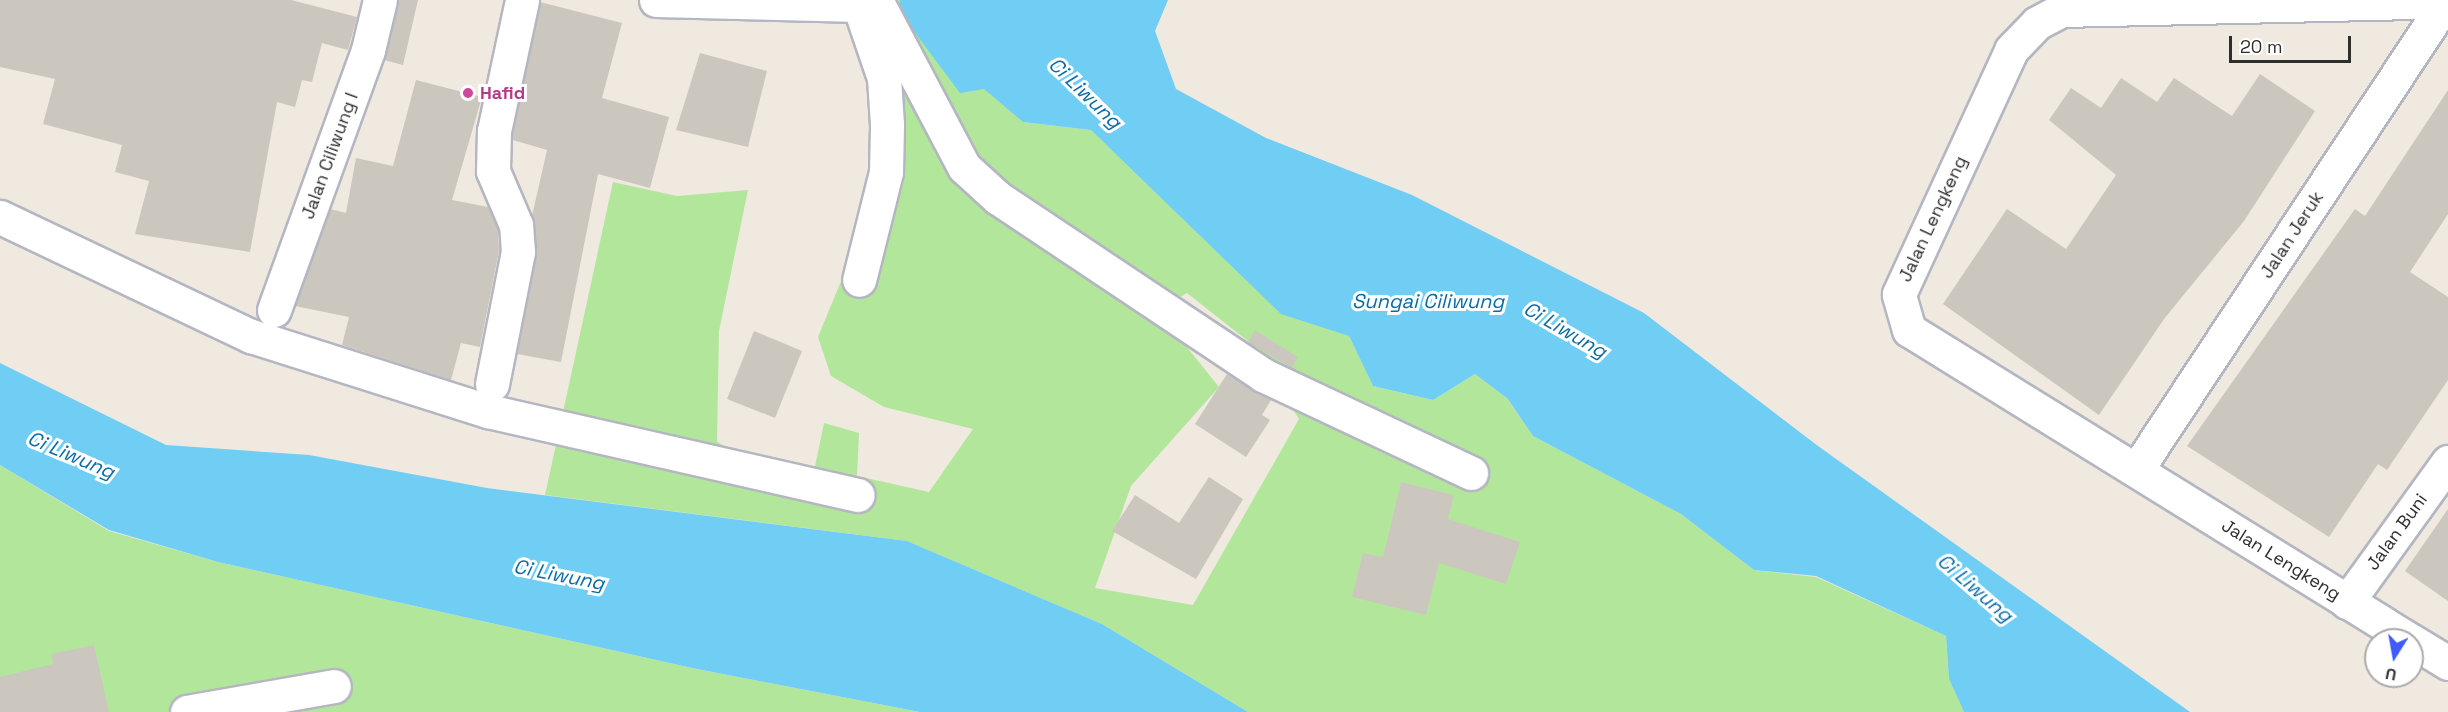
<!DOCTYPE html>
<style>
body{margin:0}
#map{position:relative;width:2448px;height:712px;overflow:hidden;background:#efe9e0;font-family:"Space Grotesk",sans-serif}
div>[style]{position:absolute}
.green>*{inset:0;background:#b2e79b}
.water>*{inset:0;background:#70cdf4}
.building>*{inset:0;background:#cbc7be}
.roads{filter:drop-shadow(2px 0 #b4b6c1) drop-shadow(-2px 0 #b4b6c1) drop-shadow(0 2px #b4b6c1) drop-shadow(0 -2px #b4b6c1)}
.minor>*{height:33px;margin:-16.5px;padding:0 16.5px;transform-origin:16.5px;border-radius:16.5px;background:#fff}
.dots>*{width:16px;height:16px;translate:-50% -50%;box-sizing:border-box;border:3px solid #fff;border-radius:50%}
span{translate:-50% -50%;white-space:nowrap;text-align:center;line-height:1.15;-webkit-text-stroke:6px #fff;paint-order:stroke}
.hotel-label{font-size:18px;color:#b23c85;font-weight:700}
.left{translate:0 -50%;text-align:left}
.street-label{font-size:18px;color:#2e2e2e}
.water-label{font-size:20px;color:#086ba7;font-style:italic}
.north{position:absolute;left:2364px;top:628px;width:60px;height:60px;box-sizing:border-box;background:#fff;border:2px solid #ababab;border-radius:50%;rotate:191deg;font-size:16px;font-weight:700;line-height:24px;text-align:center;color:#2e2e2e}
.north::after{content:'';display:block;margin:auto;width:21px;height:27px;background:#3d5bff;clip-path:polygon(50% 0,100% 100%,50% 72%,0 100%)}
.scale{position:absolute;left:2229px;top:36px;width:122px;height:27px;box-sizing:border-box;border:3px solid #2e2e2e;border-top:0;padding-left:8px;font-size:18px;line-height:21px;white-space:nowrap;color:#2e2e2e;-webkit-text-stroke:4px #fff;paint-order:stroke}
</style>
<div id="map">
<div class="green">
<i style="clip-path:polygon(evenodd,867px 0,900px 0,899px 10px,1023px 122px,1091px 130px,1235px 267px,1349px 336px,1373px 386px,1433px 400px,1475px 374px,1508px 399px,1533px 436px,1681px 514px,1754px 570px,1816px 577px,1946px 636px,1949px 679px,1964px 712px,1248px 712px,1102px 624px,907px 541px,545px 495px,613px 182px,677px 196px,748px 190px,719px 331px,717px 441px,777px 490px,808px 500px,824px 423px,859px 433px,857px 476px,929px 492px,973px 429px,884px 407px,831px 376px,818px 337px,886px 172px,867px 0,1187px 293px,1249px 342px,1299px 419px,1193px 605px,1095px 588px,1131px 486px,1219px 387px,1157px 310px,1187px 293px)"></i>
<i style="clip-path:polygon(0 465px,109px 531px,218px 562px,692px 668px,920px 712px,101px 712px,0 680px)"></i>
</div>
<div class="water">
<i style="clip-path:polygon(900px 0,1168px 0,1155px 31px,1176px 89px,1266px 138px,1412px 195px,1644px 313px,1818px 446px,2190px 712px,1964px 712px,1949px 679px,1946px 636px,1816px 576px,1754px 570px,1681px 514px,1533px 436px,1508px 399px,1475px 374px,1433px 400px,1373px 386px,1349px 336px,1281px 314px,1091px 130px,1023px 122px,984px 89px,960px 93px,898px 10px)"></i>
<i style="clip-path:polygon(0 363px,166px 445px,309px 455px,487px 488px,907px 541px,1102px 624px,1248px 712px,920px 712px,692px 668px,218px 562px,109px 530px,0 465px)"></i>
</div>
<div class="building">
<i style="clip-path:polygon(0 0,291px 0,357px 17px,348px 50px,322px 43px,312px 82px,302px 80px,295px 107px,277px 102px,250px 252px,135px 234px,149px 181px,115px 172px,122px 145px,43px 124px,55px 79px,0 67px)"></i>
<i style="clip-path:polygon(398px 0,418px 0,403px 65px,384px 60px)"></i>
<i style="clip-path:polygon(540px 2px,622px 23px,602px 98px,669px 117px,650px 188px,598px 174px,561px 362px,517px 354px,536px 256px,532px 216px,547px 150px,513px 140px,513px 133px)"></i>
<i style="clip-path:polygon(700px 53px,767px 71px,748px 147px,676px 130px)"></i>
<i style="clip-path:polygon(2260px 74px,2315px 111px,2244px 221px,2164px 319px,2099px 415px,1943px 304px,2007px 209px,2066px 249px,2116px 175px,2049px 120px,2071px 88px,2101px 108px,2121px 78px,2157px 102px,2174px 78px,2232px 116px)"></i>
<i style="clip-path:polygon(416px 80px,482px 97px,452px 200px,488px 207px,498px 229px,499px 251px,480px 347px,461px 343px,451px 380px,342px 345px,349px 317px,295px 306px,330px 209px,346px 213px,356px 158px,393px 166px)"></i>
<i style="clip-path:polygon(2448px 90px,2448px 214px,2410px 272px,2448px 297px,2448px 380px,2387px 470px,2378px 464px,2329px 537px,2187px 446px,2355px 209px,2365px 216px)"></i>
<i style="clip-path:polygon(1255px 330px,1298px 357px,1292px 368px,1248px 342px)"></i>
<i style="clip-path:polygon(754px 331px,802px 351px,775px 418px,727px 399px)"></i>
<i style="clip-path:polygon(1227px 374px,1271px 400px,1262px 415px,1270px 420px,1246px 457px,1195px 424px)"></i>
<i style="clip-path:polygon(1209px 477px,1243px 499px,1196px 579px,1112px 531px,1135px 495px,1179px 523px)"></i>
<i style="clip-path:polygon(1401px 482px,1454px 495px,1448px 519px,1520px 542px,1506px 584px,1439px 563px,1426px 615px,1352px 597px,1363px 553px,1383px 557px)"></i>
<i style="clip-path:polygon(2448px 509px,2448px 601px,2405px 571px)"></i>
<i style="clip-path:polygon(94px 645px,109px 712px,0 712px,0 677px,53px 664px,51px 654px)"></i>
</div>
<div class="roads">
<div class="minor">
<i style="left:656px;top:0;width:203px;rotate:1.4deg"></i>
<i style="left:859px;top:5px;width:9px;rotate:-32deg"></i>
<i style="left:876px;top:0;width:189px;rotate:62.2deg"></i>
<i style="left:964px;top:167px;width:46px;rotate:42.4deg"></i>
<i style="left:998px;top:198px;width:319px;rotate:33.7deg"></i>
<i style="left:1263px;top:375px;width:230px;rotate:25.2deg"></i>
<i style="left:859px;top:5px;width:77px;rotate:71.1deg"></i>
<i style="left:884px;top:78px;width:47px;rotate:86.3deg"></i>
<i style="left:887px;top:125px;width:47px;rotate:91.2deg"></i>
<i style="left:886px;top:172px;width:111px;rotate:104deg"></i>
<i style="left:0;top:217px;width:278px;rotate:25.4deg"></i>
<i style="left:251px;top:336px;width:249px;rotate:17.6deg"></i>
<i style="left:488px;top:411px;width:379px;rotate:12.8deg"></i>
<i style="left:274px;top:310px;width:276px;rotate:-70.1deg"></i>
<i style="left:368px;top:50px;width:51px;rotate:-76.5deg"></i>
<i style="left:492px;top:384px;width:135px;rotate:-78.9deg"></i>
<i style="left:518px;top:252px;width:27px;rotate:-94deg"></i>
<i style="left:516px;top:225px;width:59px;rotate:-113.1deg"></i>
<i style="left:493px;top:171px;width:40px;rotate:-88.6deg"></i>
<i style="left:494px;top:131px;width:134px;rotate:-77.9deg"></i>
<i style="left:2137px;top:469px;width:561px;rotate:-56.56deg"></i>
<i style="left:2347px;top:602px;width:173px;rotate:-54.2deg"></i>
<i style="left:2410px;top:640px;width:589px;rotate:-148.25deg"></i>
<i style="left:1909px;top:330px;width:37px;rotate:-106deg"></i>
<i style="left:1899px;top:294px;width:268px;rotate:-65.3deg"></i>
<i style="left:2011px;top:50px;width:37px;rotate:-46deg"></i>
<i style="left:2037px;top:23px;width:27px;rotate:-28deg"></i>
<i style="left:2061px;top:10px;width:387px;rotate:-1.3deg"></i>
<i style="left:2412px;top:641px;width:42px;rotate:31.4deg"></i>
<i style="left:187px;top:712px;width:149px;rotate:-10deg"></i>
</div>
</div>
<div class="dots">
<i style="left:468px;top:93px;background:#d1479c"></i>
</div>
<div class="hotel-label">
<span class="left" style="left:480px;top:93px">Hafid</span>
</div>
<div class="street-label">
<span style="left:330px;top:156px;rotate:-70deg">Jalan Ciliwung I</span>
<span style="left:1933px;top:219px;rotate:-65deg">Jalan Lengkeng</span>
<span style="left:2292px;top:235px;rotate:-57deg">Jalan Jeruk</span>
<span style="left:2397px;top:532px;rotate:-54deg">Jalan Buni</span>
<span style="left:2281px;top:560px;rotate:32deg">Jalan Lengkeng</span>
</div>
<div class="water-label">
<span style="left:1085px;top:93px;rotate:44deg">Ci Liwung</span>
<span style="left:1428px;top:301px">Sungai Ciliwung</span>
<span style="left:1565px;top:330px;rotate:30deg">Ci Liwung</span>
<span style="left:71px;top:455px;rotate:23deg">Ci Liwung</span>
<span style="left:559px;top:575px;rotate:11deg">Ci Liwung</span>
<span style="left:1975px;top:588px;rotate:41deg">Ci Liwung</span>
</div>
<div class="north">U</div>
<div class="scale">20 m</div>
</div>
